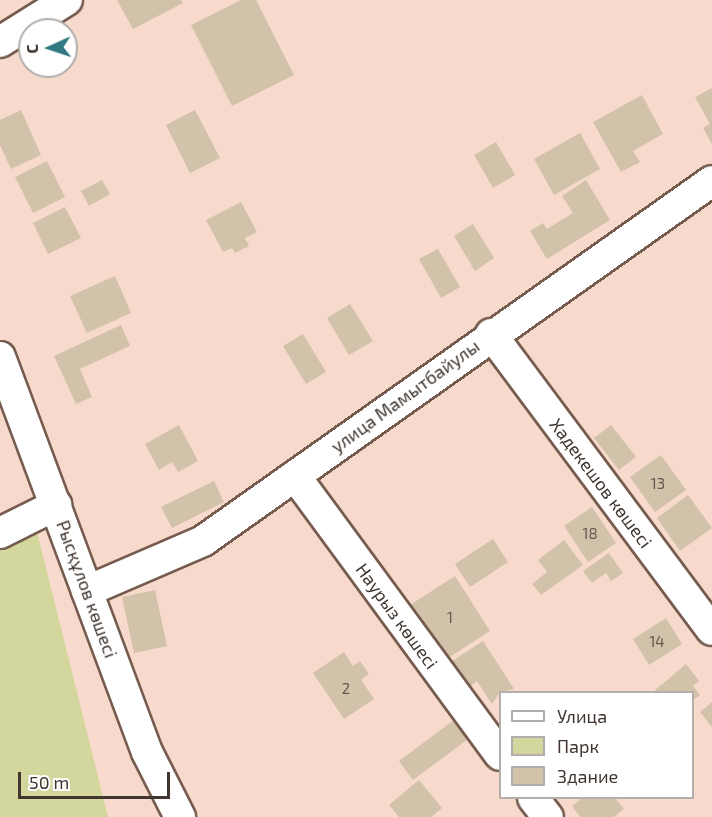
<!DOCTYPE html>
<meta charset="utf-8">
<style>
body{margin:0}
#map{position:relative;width:712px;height:817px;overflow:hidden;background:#f7dacb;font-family:"Exo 2",sans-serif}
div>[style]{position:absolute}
.green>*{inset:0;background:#d3d79d}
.building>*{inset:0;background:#d1c2a9}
.roads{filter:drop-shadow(2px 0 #755c4f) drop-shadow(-2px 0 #755c4f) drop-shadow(0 2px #755c4f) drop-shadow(0 -2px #755c4f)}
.minor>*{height:30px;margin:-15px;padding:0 15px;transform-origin:15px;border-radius:15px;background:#fff}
span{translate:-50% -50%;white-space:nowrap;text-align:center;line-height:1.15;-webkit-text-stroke:4.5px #fff;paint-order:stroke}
.number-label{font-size:15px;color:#64584e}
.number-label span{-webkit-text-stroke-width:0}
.street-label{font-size:18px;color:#40352f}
.legend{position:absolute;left:499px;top:691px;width:195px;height:108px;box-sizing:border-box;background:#fff;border:2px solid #b3aeac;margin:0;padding:8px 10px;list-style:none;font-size:18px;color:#40352f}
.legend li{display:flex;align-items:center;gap:12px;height:30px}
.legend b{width:30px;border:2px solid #b3aeac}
.north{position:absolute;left:18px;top:18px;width:60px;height:60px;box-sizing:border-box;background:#fff;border:2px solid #b3aeac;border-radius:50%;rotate:267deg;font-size:16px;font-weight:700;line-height:24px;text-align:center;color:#40352f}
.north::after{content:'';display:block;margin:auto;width:21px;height:27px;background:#307980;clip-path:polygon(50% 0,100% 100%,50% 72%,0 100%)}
.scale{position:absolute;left:18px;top:772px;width:152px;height:27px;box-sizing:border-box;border:3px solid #40352f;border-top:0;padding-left:8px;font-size:18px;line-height:21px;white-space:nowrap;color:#40352f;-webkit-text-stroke:4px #fff;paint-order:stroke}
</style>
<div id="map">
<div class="green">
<i style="clip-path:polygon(37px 532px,108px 817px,0 817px,0 550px)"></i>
</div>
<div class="building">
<i style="clip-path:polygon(117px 0,181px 0,183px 3px,133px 29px)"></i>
<i style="clip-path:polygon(241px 0,256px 0,294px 75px,232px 106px,191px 25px)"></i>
<i style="clip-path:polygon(712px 88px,712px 144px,703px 128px,710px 124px,695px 97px)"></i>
<i style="clip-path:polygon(642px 95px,663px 134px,633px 151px,640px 162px,621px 172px,593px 122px)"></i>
<i style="clip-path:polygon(21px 110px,41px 155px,11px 169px,0 145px,0 120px)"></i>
<i style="clip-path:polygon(195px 110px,220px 158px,190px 173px,166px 125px)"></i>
<i style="clip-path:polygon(580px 133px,600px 169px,554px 195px,534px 159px)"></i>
<i style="clip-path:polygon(496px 142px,515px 175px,493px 188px,474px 155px)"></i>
<i style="clip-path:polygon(47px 161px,65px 197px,33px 213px,15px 177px)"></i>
<i style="clip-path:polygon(102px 180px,110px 194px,89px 206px,81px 191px)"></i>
<i style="clip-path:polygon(586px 180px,610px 220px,547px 259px,530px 231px,543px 223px,547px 229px,573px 213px,562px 196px)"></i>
<i style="clip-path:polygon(241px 202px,257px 232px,245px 238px,249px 246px,235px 253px,232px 248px,223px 252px,206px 220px)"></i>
<i style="clip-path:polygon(65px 207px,81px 238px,48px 254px,33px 223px)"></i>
<i style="clip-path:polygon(473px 224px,494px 258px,475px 271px,454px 236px)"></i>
<i style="clip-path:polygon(438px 249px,460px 287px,441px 298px,419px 259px)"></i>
<i style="clip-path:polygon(115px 276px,131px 313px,87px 333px,70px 296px)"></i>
<i style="clip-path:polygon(350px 304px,373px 341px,349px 355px,327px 318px)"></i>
<i style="clip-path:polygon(121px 325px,130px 346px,80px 369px,92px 397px,76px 404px,54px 356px)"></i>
<i style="clip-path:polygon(303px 334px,326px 372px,306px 384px,283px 346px)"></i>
<i style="clip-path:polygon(179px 425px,198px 461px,178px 472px,172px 462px,159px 470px,145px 444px)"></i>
<i style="clip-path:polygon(611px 425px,636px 457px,619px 470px,594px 438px)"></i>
<i style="clip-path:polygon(661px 455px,686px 490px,655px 512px,630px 477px)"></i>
<i style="clip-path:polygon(214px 481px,224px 502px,172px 528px,161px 507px)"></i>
<i style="clip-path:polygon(688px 495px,712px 528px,680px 551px,657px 518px)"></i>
<i style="clip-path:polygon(592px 507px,616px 543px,588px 562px,564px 526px)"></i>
<i style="clip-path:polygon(493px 539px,508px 562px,470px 587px,455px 564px)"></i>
<i style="clip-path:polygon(564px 540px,583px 565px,541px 595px,532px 584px,547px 572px,538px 560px)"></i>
<i style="clip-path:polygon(609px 553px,623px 573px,611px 581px,606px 573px,592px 583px,583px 571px)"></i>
<i style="clip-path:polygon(455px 576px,490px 631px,445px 660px,410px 605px)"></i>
<i style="clip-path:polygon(155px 590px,167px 646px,134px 653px,122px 597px)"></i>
<i style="clip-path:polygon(666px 618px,682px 644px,649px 665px,633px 639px)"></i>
<i style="clip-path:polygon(483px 641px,514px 689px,500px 692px,492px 704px,477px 681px,466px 689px,449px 663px)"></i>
<i style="clip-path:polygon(344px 652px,353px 666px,360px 661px,369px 674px,361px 680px,374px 699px,344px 719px,313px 673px)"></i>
<i style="clip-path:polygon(686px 664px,699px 681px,693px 686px,700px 695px,692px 701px,692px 692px,653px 692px)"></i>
<i style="clip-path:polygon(712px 702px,712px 727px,700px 712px)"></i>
<i style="clip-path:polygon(454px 720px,468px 739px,413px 780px,399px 761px)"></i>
<i style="clip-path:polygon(419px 780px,442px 808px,431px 817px,399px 817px,389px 805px)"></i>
<i style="clip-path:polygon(582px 798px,615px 798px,624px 809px,614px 817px,580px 817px,572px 806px)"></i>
</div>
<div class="roads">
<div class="minor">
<i style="left:0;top:42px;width:79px;rotate:-32.1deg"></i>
<i style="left:491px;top:334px;width:369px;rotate:53.3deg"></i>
<i style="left:0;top:357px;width:421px;rotate:69.6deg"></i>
<i style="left:147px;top:752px;width:73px;rotate:63.1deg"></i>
<i style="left:295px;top:476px;width:346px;rotate:53.7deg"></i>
<i style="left:0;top:533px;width:63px;rotate:-26.6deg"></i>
<i style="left:87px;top:591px;width:126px;rotate:-23.3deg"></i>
<i style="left:203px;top:541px;width:623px;rotate:-35.27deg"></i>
<i style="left:533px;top:798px;width:24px;rotate:52deg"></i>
</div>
</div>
<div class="number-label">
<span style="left:658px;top:484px">13</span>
<span style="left:590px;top:534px">18</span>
<span style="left:450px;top:618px">1</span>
<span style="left:657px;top:642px">14</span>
<span style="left:346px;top:689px">2</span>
</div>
<div class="street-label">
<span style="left:405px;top:396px;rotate:-36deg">улица Мамытбайулы</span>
<span style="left:601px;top:483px;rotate:53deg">Хадекешов көшесі</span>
<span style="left:87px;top:589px;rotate:70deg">Рысқұлов көшесі</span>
<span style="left:397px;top:616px;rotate:54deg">Наурыз көшесі</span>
</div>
<ul class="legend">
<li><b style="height:8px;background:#fff"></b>Улица</li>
<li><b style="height:16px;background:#d3d79d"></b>Парк</li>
<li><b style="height:16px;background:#d1c2a9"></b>Здание</li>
</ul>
<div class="north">С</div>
<div class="scale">50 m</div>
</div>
